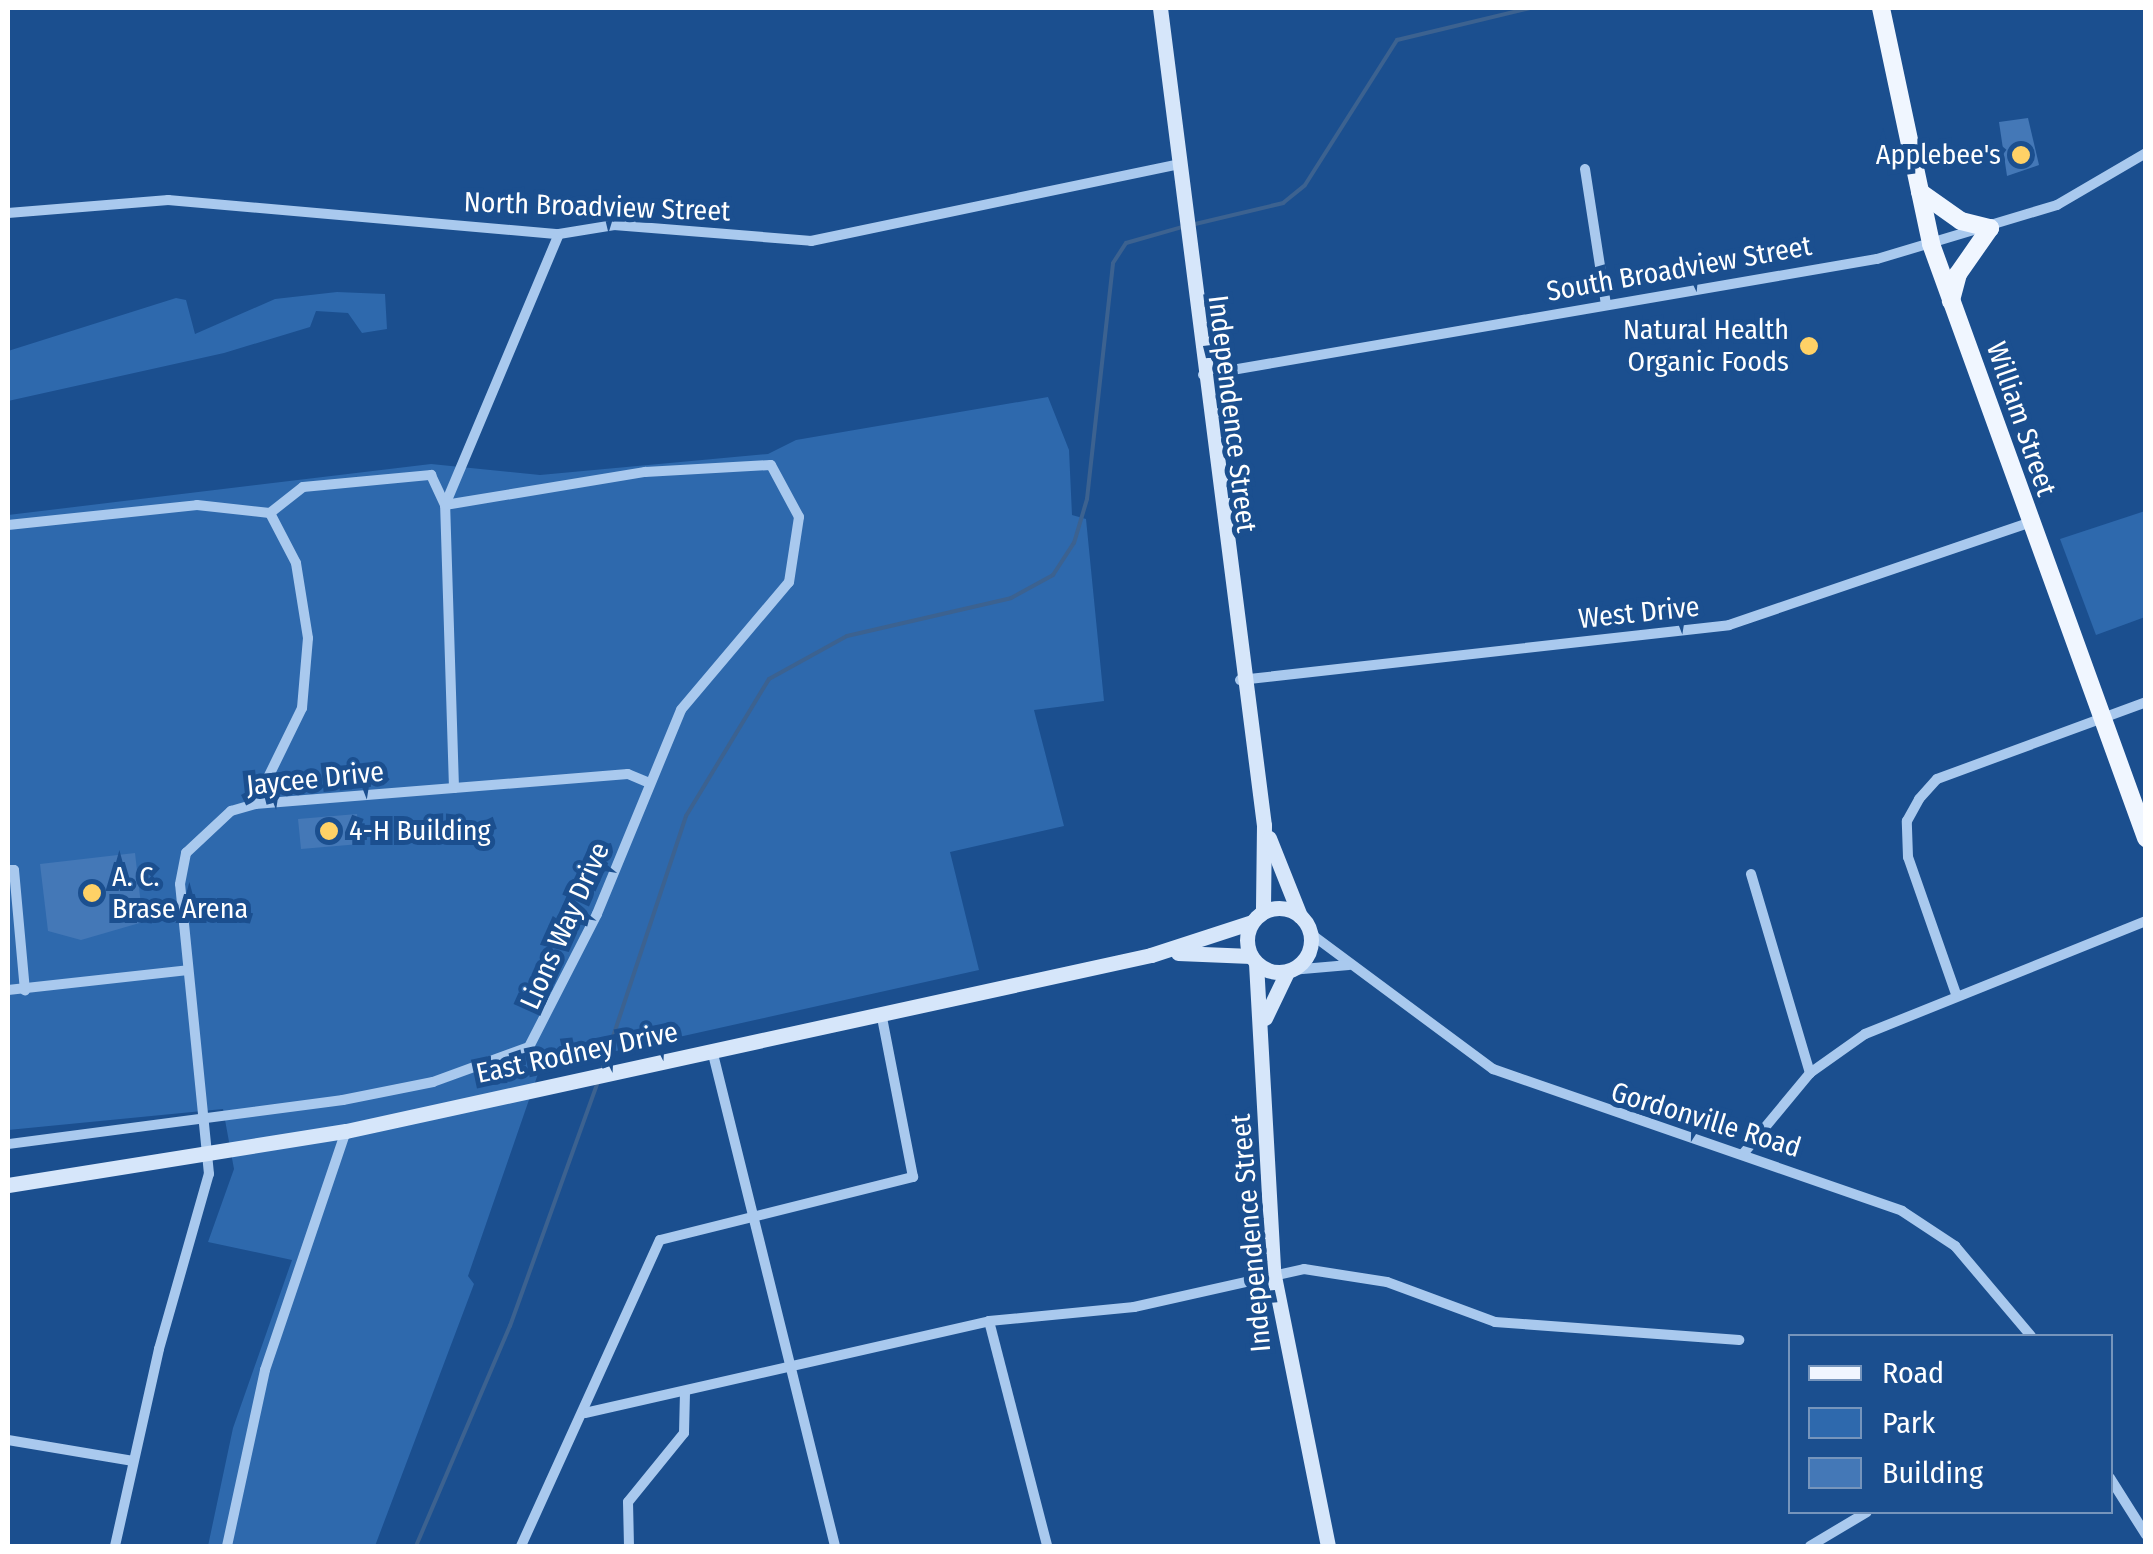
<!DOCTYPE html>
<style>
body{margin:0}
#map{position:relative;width:2153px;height:1554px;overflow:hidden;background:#1b4f8f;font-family:"Fira Sans Condensed",sans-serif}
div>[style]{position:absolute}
.green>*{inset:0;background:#2e69ad}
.stream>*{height:4px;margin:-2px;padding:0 2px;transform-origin:2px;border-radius:2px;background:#3c6290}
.building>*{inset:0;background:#4478b7}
.street>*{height:10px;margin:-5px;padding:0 5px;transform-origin:5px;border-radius:5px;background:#a9c9ee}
.secondary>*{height:15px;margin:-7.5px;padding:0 7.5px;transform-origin:7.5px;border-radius:7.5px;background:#d6e6fa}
.secondary>.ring{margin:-7.5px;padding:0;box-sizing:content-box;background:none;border:15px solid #d6e6fa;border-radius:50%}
.primary>*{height:18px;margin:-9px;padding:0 9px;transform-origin:9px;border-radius:9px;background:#f0f6ff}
.dots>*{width:28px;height:28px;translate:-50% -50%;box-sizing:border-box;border:5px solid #1b4f8f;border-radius:50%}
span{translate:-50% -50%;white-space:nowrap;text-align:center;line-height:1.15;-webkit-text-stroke:10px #1b4f8f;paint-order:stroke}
.poi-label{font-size:28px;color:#fff}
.right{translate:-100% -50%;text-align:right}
.left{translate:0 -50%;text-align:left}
.street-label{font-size:28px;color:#fff}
.frame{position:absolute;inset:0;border:10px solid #fff;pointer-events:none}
.legend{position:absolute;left:1788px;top:1334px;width:325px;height:180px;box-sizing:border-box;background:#1b4f8f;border:2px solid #7695bc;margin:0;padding:12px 18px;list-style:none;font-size:30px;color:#fff}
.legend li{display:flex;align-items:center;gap:20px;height:50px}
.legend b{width:50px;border:2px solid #7695bc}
</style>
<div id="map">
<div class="green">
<i style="clip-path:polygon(337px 292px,385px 294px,387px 329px,362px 333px,348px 313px,316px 311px,310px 327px,224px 353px,8px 401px,8px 351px,176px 298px,186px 300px,195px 334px,275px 299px)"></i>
<i style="clip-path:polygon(1048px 397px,1069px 450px,1072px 515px,1086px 519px,1104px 701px,1034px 710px,1064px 826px,950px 852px,979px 970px,540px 1068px,468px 1276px,474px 1284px,375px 1546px,208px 1546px,233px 1428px,292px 1260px,208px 1242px,234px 1169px,223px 1109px,8px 1130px,8px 515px,431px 464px,540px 475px,768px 454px,796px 440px)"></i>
<i style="clip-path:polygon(2145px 511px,2145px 617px,2096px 635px,2060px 539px)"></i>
</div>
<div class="stream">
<i style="left:1191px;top:225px;width:95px;rotate:-13.4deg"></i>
<i style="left:1283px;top:203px;width:28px;rotate:-39deg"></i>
<i style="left:1305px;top:185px;width:172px;rotate:-57.6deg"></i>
<i style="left:1397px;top:40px;width:137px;rotate:-13.5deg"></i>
<i style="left:603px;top:1067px;width:264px;rotate:-71.7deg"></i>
<i style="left:686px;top:816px;width:160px;rotate:-58.8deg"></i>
<i style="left:769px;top:679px;width:89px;rotate:-28.9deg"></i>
<i style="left:847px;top:636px;width:168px;rotate:-13deg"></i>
<i style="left:1011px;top:598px;width:48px;rotate:-28.7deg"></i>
<i style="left:1053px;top:575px;width:38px;rotate:-57deg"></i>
<i style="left:1074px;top:543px;width:46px;rotate:-73.5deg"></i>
<i style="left:1087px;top:499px;width:237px;rotate:-83.7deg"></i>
<i style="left:1113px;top:263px;width:24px;rotate:-57deg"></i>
<i style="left:1126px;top:243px;width:58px;rotate:-15.9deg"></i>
<i style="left:416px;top:1546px;width:239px;rotate:-66.9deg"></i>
<i style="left:510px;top:1326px;width:260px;rotate:-70.2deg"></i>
</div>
<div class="building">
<i style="clip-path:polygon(2028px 118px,2039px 165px,2007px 176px,1999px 122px)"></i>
<i style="clip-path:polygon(357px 814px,360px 844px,301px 849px,298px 819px)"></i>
<i style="clip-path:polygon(135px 853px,143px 922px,81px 940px,48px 931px,40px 864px)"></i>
</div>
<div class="street">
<i style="left:1585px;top:169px;width:137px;rotate:81.2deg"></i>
<i style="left:8px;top:213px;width:161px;rotate:-4.6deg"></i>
<i style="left:168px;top:200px;width:392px;rotate:5deg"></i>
<i style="left:559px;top:234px;width:56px;rotate:-9.3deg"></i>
<i style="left:614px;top:225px;width:198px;rotate:4.6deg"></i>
<i style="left:811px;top:241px;width:375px;rotate:-11.8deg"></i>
<i style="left:1203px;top:375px;width:684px;rotate:-9.77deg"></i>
<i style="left:1877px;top:259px;width:188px;rotate:-16.7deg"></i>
<i style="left:2057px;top:205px;width:103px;rotate:-30.3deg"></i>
<i style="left:8px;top:525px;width:190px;rotate:-6deg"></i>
<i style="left:197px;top:505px;width:73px;rotate:6.3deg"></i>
<i style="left:270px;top:513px;width:42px;rotate:-38.2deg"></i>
<i style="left:303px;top:487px;width:129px;rotate:-5.4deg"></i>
<i style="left:431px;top:475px;width:33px;rotate:65deg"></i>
<i style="left:445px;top:505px;width:203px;rotate:-9.4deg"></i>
<i style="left:645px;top:472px;width:126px;rotate:-3.2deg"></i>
<i style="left:771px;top:465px;width:59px;rotate:61.7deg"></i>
<i style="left:799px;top:517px;width:66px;rotate:98.7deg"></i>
<i style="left:789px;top:582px;width:167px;rotate:130.2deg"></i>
<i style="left:681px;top:710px;width:221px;rotate:112.4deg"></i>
<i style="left:597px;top:914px;width:149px;rotate:117.1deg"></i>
<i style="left:529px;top:1047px;width:102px;rotate:160deg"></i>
<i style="left:433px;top:1082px;width:92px;rotate:168.7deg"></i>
<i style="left:343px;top:1100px;width:338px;rotate:172.5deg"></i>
<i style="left:1240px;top:680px;width:492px;rotate:-6.4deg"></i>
<i style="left:1729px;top:625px;width:317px;rotate:-18.8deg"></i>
<i style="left:454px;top:788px;width:283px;rotate:-91.8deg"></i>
<i style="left:445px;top:505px;width:294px;rotate:-67.2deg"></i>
<i style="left:255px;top:804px;width:107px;rotate:-63.9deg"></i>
<i style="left:302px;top:708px;width:70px;rotate:-85.1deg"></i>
<i style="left:308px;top:638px;width:76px;rotate:-99.1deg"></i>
<i style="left:296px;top:563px;width:56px;rotate:-117.5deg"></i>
<i style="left:8px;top:870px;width:6px"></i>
<i style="left:14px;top:870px;width:121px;rotate:84.8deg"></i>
<i style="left:1751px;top:874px;width:208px;rotate:73.5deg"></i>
<i style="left:1311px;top:934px;width:227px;rotate:36.6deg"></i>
<i style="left:1493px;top:1069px;width:433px;rotate:19.1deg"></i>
<i style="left:1902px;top:1211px;width:64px;rotate:33.4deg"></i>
<i style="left:1955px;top:1246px;width:118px;rotate:49.8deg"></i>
<i style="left:1291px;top:970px;width:58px;rotate:-4.9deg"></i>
<i style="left:8px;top:990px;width:181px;rotate:-6.3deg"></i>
<i style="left:1956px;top:994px;width:145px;rotate:-109.3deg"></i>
<i style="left:1908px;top:857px;width:36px;rotate:-92deg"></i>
<i style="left:1907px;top:821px;width:25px;rotate:-61deg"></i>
<i style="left:1919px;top:799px;width:27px;rotate:-48deg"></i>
<i style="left:1937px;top:779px;width:223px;rotate:-20.2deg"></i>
<i style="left:712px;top:1050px;width:511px;rotate:76.07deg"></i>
<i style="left:1743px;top:1154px;width:105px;rotate:-50.4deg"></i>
<i style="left:1810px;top:1073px;width:67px;rotate:-35.3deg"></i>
<i style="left:1865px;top:1034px;width:303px;rotate:-21.9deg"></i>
<i style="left:989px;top:1321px;width:232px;rotate:75.5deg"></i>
<i style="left:585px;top:1413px;width:414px;rotate:-12.8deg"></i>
<i style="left:989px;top:1321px;width:146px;rotate:-5.5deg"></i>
<i style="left:1134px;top:1307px;width:174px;rotate:-12.6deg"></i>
<i style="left:1304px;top:1269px;width:84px;rotate:8.9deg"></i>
<i style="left:1387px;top:1282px;width:115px;rotate:20.3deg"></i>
<i style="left:1495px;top:1322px;width:245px;rotate:4.2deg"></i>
<i style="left:8px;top:1440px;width:127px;rotate:9.5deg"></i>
<i style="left:2110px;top:1478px;width:67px;rotate:57.7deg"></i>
<i style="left:115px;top:1546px;width:202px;rotate:-77.4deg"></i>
<i style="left:159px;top:1349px;width:182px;rotate:-74.1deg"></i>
<i style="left:209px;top:1174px;width:291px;rotate:-95.7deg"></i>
<i style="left:180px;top:884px;width:32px;rotate:-79deg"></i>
<i style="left:186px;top:853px;width:62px;rotate:-43deg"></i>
<i style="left:231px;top:811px;width:25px;rotate:-16deg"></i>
<i style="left:255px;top:804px;width:374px;rotate:-4.6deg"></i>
<i style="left:628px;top:774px;width:21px;rotate:23deg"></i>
<i style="left:227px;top:1546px;width:180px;rotate:-77.8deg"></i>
<i style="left:265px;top:1370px;width:252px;rotate:-71.3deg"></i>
<i style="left:521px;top:1546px;width:336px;rotate:-65.6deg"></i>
<i style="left:660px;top:1240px;width:261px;rotate:-14deg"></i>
<i style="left:913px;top:1177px;width:167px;rotate:-101deg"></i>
<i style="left:629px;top:1546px;width:44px;rotate:-91.3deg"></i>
<i style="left:628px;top:1502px;width:89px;rotate:-50.9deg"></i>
<i style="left:684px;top:1433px;width:41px;rotate:-88.6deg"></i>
<i style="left:1810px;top:1546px;width:66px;rotate:-30.8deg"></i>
</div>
<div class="secondary">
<i style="left:1160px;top:8px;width:824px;rotate:82.75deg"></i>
<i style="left:1264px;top:825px;width:87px;rotate:90.7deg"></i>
<i style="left:1269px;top:838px;width:84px;rotate:68.3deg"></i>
<i class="ring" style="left:1247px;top:908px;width:49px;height:49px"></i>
<i style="left:1178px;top:953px;width:73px;rotate:2.4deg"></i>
<i style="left:1256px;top:963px;width:308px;rotate:86.8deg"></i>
<i style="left:1273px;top:1271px;width:280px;rotate:78.7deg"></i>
<i style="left:1265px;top:1018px;width:51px;rotate:-64.4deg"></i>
<i style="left:8px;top:1185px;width:342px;rotate:-9.1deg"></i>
<i style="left:346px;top:1131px;width:824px;rotate:-12.33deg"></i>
<i style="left:1151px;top:955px;width:106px;rotate:-18.1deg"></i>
</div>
<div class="primary">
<i style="left:1881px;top:8px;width:241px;rotate:78deg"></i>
<i style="left:1931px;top:244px;width:632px;rotate:70.1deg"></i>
<i style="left:1920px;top:192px;width:50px;rotate:35.3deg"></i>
<i style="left:1961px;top:221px;width:30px;rotate:14deg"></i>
<i style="left:1990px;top:228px;width:56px;rotate:124.8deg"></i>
<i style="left:1958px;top:274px;width:28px;rotate:105deg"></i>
</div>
<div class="dots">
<i style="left:2021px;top:155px;background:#ffd166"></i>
<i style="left:1809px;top:346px;background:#ffd166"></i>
<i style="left:329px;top:831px;background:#ffd166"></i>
<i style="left:92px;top:893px;background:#ffd166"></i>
</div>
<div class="poi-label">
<span class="right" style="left:2001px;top:155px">Applebee's</span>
<span class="right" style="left:1789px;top:346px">Natural Health<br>Organic Foods</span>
<span class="left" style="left:349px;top:831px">4-H Building</span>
<span class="left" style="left:112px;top:893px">A. C.<br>Brase Arena</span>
</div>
<div class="street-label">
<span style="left:597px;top:207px;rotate:2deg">North Broadview Street</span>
<span style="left:1679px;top:269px;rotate:-10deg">South Broadview Street</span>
<span style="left:1232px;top:414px;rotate:83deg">Independence Street</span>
<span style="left:2021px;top:419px;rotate:71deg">William Street</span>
<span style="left:1639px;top:613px;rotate:-6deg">West Drive</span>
<span style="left:315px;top:779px;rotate:-6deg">Jaycee Drive</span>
<span style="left:565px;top:926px;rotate:-66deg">Lions Way Drive</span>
<span style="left:577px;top:1053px;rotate:-12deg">East Rodney Drive</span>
<span style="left:1706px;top:1120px;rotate:17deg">Gordonville Road</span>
<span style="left:1251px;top:1233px;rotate:-95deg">Independence Street</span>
</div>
<div class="frame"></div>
<ul class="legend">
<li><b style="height:12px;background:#f0f6ff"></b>Road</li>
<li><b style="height:28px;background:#2e69ad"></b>Park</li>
<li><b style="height:28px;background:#4478b7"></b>Building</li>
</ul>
</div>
